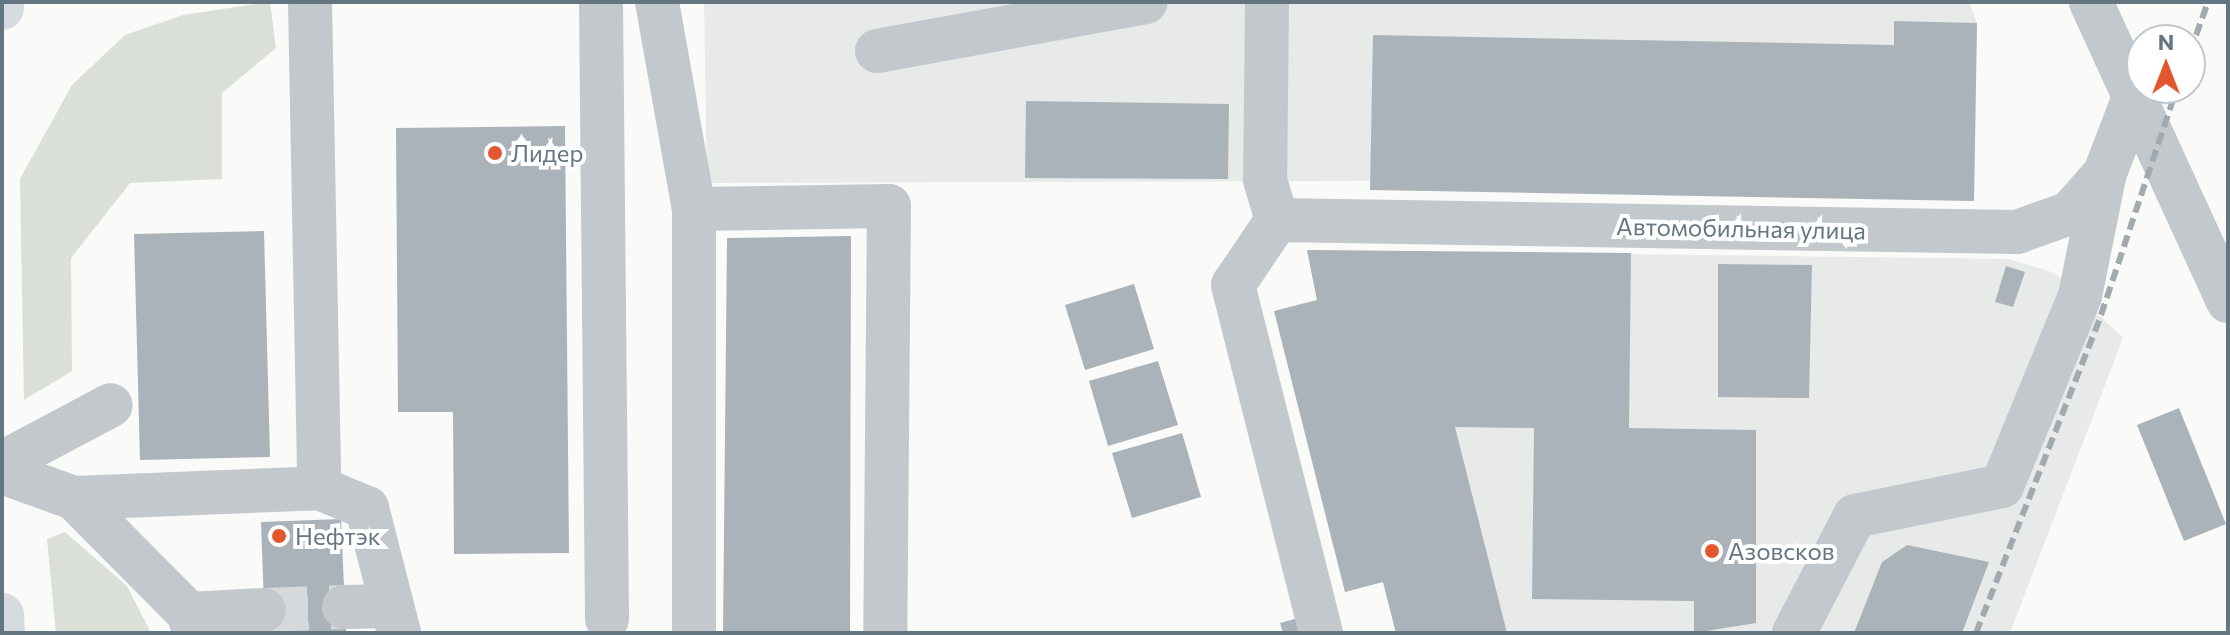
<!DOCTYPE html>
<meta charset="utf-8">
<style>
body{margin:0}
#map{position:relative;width:2230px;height:635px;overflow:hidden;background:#fafaf8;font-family:Commissioner,sans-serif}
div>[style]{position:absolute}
.built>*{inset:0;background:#e8e9e9}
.green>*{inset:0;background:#dadfd7}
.building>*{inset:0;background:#aab3b9}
.minor-tunnel>*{height:44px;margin-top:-22px;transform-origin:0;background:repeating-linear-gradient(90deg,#d5d9db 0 44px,transparent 0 66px)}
.minor>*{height:44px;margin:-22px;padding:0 22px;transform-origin:22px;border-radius:22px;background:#c3c8cc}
.major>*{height:44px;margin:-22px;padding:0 22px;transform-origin:22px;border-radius:22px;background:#d6dbdf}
.rail>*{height:6px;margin-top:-3px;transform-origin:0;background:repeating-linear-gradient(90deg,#a2aab0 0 12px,transparent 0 18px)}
.dots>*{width:22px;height:22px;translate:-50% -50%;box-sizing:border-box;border:4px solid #fff;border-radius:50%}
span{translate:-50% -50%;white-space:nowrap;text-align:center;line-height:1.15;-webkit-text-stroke:8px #fff;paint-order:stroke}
.poi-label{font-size:24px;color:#657683}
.left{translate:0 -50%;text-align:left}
.street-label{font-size:24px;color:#657683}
.frame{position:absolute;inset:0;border:4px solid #657683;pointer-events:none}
.north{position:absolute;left:2126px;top:24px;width:80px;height:80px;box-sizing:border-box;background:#fff;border:2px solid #c1c8cd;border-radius:50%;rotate:0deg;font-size:22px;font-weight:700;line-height:32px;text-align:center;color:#657683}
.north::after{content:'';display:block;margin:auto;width:28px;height:36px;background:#e4572e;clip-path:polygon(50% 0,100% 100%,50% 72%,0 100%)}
</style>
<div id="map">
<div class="built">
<i style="clip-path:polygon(704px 2px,1969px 2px,1977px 23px,1974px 201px,1370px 181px,707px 183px)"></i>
<i style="clip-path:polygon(1307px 250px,2009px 259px,2055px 273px,2123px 338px,2010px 633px,1396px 633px,1383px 582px,1345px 592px,1274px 311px,1317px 300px)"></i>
</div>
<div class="green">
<i style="clip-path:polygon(270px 2px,276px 48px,222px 93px,222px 179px,130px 183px,71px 258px,72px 371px,24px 400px,20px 179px,72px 85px,125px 35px,183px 15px)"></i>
<i style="clip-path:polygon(65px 532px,127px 586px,151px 633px,56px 633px,47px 539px)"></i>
</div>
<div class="building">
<i style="clip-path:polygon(1894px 21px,1977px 23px,1974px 201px,1370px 190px,1373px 35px,1894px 45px)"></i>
<i style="clip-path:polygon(1026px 101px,1229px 104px,1228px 179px,1025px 178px)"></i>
<i style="clip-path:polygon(565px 126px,569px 553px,454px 554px,453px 412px,398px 412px,396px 128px)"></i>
<i style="clip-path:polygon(264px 231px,270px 457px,140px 460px,134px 234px)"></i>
<i style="clip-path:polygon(851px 236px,850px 633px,723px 633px,727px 238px)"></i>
<i style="clip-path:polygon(1307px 250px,1631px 253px,1629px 428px,1756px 430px,1756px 623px,1694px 633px,1694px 601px,1532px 599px,1534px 428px,1455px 427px,1507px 633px,1396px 633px,1383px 582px,1345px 592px,1274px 311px,1317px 300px)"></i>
<i style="clip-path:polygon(1718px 264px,1812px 265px,1809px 398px,1718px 397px)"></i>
<i style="clip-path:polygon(2006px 266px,2025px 272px,2013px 307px,1995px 302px)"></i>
<i style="clip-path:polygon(1134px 284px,1154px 349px,1085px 370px,1065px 305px)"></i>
<i style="clip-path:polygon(1158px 361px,1178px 425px,1108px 446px,1089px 381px)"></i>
<i style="clip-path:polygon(2179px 408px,2226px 524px,2184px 541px,2137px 425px)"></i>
<i style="clip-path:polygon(1182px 433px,1201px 497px,1132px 518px,1112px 453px)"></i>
<i style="clip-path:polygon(341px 519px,346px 633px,265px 633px,261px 522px)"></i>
<i style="clip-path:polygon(1907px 545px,1989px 562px,1962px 633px,1854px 633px,1882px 562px)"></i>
<i style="clip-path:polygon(1298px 618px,1302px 633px,1283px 633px,1280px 623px)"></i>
</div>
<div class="minor-tunnel">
<i style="left:264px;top:610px;width:80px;rotate:-2.1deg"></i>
</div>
<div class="minor">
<i style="left:310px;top:2px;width:486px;rotate:88.9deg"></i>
<i style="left:601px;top:2px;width:617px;rotate:89.44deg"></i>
<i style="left:657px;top:2px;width:210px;rotate:79.9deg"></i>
<i style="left:694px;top:209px;width:424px;rotate:90deg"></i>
<i style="left:1267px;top:2px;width:178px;rotate:90.6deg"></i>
<i style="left:1265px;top:180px;width:42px;rotate:73.3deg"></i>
<i style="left:2091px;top:2px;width:329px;rotate:65.4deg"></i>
<i style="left:877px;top:51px;width:273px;rotate:-10.3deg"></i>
<i style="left:694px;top:209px;width:195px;rotate:-0.9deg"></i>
<i style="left:889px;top:206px;width:427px;rotate:90.5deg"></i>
<i style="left:1277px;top:220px;width:740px;rotate:0.93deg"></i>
<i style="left:2017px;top:232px;width:56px;rotate:-19.7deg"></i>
<i style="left:2070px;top:213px;width:53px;rotate:-48.8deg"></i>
<i style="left:2105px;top:173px;width:78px;rotate:-69deg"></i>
<i style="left:1277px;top:220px;width:78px;rotate:124.1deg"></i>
<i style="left:1233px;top:285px;width:359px;rotate:75.8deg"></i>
<i style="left:2px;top:463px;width:123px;rotate:-28deg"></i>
<i style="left:2px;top:472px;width:77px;rotate:19.9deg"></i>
<i style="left:74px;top:498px;width:163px;rotate:45.2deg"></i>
<i style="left:189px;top:614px;width:20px;rotate:75deg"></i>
<i style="left:74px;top:498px;width:245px;rotate:-2.3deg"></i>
<i style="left:319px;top:488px;width:52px;rotate:22.6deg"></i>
<i style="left:367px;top:508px;width:129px;rotate:75.6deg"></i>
<i style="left:344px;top:607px;width:47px;rotate:-1.2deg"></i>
<i style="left:189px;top:614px;width:75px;rotate:-3.1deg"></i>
<i style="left:1794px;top:633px;width:132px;rotate:-62.5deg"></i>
<i style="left:1855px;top:516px;width:150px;rotate:-11.5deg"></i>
<i style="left:2002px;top:486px;width:205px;rotate:-67.7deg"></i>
<i style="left:2080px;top:296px;width:121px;rotate:-78.6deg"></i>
</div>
<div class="major">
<i style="left:2px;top:8px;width:6px;rotate:-90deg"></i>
<i style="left:2px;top:615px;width:18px;rotate:87deg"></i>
</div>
<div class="rail">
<i style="left:2190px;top:52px;width:53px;rotate:-70.2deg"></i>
<i style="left:1976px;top:633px;width:342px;rotate:-68.5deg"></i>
<i style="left:2101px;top:315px;width:239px;rotate:-71.5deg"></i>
</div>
<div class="dots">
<i style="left:495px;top:153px;background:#e4572e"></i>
<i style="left:279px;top:536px;background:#e4572e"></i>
<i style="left:1712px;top:551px;background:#e4572e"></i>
</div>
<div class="poi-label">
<span class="left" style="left:511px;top:153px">Лидер</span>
<span class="left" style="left:295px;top:536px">Нефтэк</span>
<span class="left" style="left:1728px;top:551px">Азовсков</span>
</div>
<div class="street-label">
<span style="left:1741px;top:228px;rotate:1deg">Автомобильная улица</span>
</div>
<div class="frame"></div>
<div class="north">N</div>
</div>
